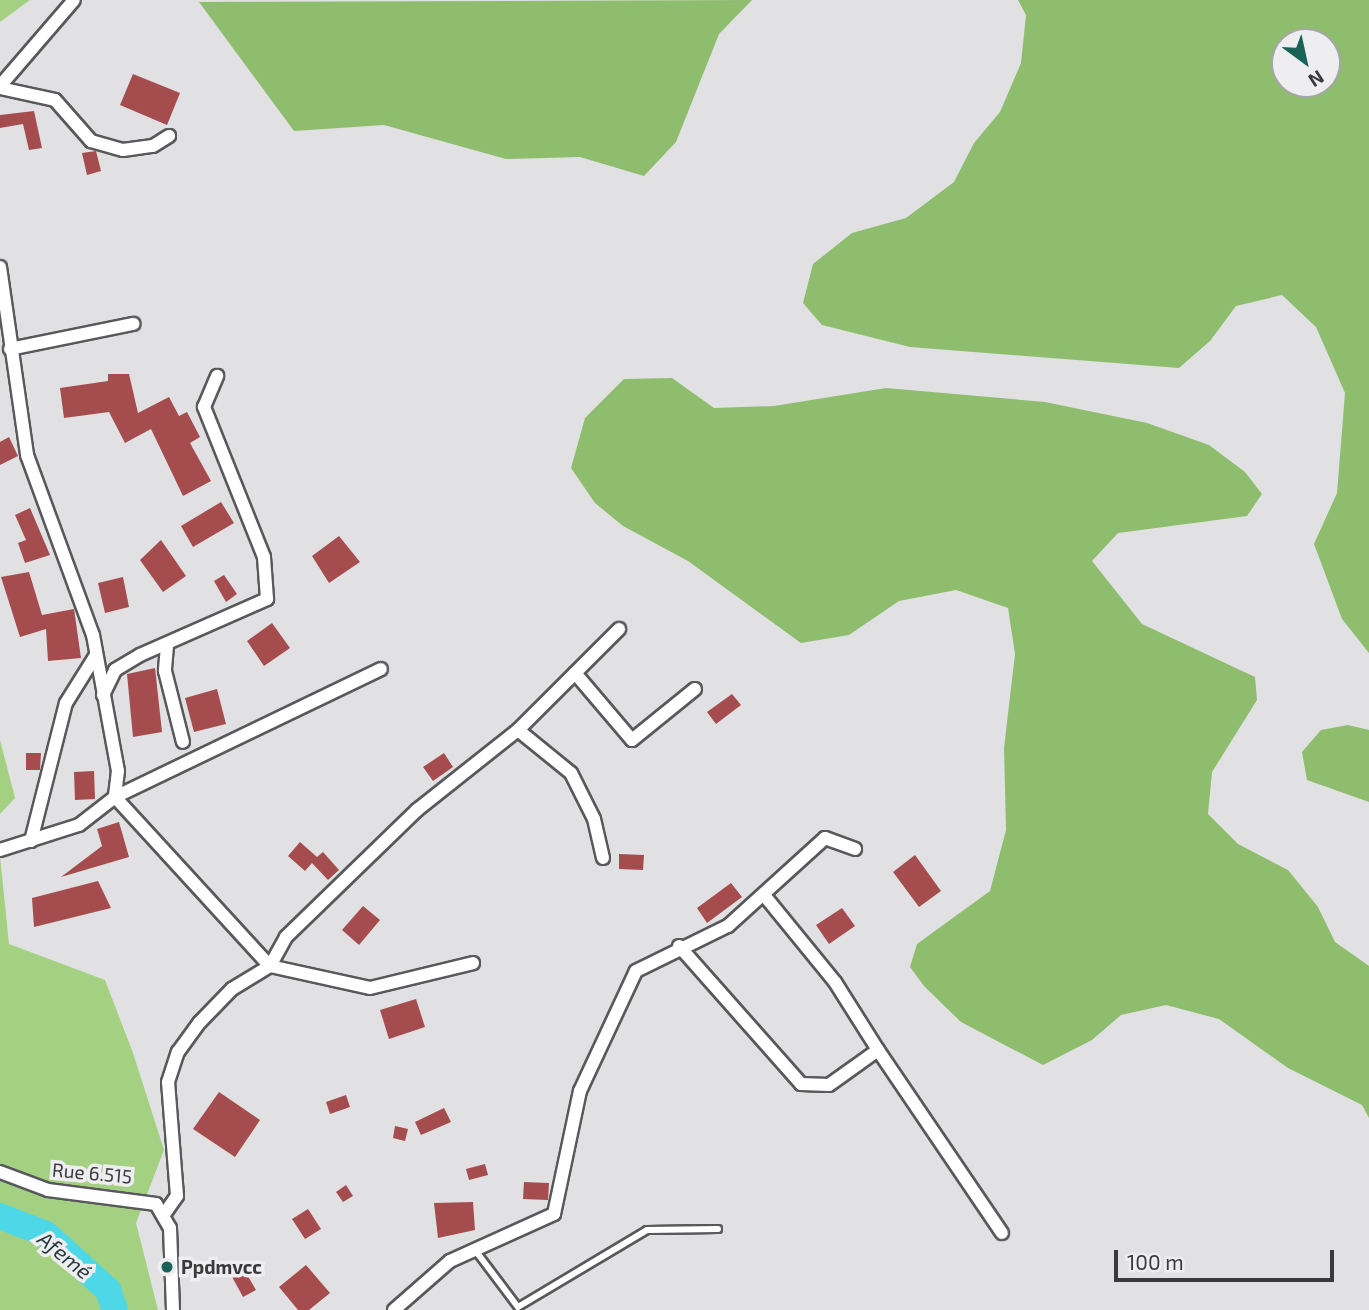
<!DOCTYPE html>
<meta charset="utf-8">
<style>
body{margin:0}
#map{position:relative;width:1369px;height:1310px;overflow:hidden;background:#e1e0e3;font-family:"Exo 2",sans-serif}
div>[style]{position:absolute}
.green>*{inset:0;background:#a3d181}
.forest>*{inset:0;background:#8fbd6e}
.river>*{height:26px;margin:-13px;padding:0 13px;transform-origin:13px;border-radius:13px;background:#4dd7e7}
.building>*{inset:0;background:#a54c4e}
.roads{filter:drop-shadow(2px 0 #59585a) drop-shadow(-2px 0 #59585a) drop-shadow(0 2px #59585a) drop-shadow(0 -2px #59585a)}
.service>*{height:6px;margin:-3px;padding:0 3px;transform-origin:3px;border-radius:3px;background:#fff}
.minor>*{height:12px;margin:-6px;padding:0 6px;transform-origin:6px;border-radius:6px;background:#fff}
.dots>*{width:19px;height:19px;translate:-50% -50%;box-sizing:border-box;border:4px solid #eeedf0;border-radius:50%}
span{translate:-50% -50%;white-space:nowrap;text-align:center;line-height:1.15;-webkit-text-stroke:7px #eeedf0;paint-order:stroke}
.street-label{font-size:19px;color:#3a3a3b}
.poi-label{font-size:19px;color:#3a3a3b;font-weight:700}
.left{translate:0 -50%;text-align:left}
.water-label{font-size:21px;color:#233b3e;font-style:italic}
.north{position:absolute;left:1271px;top:28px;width:70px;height:70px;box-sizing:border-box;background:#eeedf0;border:2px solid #a6a5a8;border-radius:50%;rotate:147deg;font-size:19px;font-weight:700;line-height:28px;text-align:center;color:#3a3a3b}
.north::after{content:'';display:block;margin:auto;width:24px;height:32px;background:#196257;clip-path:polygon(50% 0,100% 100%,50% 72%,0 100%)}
.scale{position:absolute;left:1114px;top:1250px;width:220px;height:32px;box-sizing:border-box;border:4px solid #3a3a3b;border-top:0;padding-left:9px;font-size:21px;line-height:24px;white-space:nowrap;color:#3a3a3b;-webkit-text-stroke:5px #eeedf0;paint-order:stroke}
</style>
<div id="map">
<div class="green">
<i style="clip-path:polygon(0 0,30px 0,0 22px)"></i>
<i style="clip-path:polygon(0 740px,15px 798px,0 814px)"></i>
<i style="clip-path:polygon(0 856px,9px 944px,105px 980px,133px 1053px,164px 1150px,136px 1223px,158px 1310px,0 1310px)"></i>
</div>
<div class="forest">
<i style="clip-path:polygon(752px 0,719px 34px,676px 142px,644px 176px,580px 157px,506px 159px,384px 125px,294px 131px,199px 2px)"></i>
<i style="clip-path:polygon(evenodd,1018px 0,1369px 0,1369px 653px,1342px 619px,1314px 544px,1337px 493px,1345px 393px,1316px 327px,1282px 295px,1236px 306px,1210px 341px,1179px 368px,910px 347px,822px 325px,803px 303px,813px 264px,852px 233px,906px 218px,954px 182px,974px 143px,1000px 112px,1021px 63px,1026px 15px,1018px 0,1285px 42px,1327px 42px,1327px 84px,1285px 84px,1285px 42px)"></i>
<i style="clip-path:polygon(672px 378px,714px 408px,774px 406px,886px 388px,1045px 402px,1147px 423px,1209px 445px,1245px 472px,1262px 494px,1247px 516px,1118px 533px,1092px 561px,1142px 624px,1255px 677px,1257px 700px,1212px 772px,1208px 814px,1238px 844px,1288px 870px,1318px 907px,1335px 942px,1369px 966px,1369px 1118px,1362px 1105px,1288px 1068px,1219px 1019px,1166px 1005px,1121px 1015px,1092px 1040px,1043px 1065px,961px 1022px,924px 986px,910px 967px,917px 944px,990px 891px,1006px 830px,1004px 748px,1015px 654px,1008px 608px,956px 590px,899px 601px,849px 635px,801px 643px,688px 561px,623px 526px,595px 503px,571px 468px,585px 418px,624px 379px)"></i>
<i style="clip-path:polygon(1348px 725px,1369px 730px,1369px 802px,1307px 780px,1302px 752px,1321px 730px)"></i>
</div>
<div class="river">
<i style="left:0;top:1216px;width:49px;rotate:21.4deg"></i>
<i style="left:46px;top:1234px;width:84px;rotate:42.1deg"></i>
<i style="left:108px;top:1290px;width:21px;rotate:71deg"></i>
</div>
<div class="building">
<i style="clip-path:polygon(133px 74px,180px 93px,167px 125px,120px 105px)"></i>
<i style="clip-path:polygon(34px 111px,42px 148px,29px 150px,23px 124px,0 128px,0 115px)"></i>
<i style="clip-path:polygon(96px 151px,101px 171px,87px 175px,82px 153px)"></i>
<i style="clip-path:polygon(108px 374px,129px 374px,138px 413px,169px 397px,179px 416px,187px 412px,200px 437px,190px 443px,211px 481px,183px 496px,151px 429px,125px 443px,109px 412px,64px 418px,60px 388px,108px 381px)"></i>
<i style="clip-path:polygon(9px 437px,18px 456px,0 465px,0 442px)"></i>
<i style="clip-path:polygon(221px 502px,234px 523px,193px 547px,181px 526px)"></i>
<i style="clip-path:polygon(30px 508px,50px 555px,25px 563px,18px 543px,26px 540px,15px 515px)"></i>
<i style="clip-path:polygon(339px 536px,360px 562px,329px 583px,312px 556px)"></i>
<i style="clip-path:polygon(161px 540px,186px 576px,163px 592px,140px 560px)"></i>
<i style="clip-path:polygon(29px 572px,42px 615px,74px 609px,81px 658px,48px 661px,46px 629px,20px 637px,1px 577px)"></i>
<i style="clip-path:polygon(224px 575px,237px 594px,226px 602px,214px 581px)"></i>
<i style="clip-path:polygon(123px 577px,129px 607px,105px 613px,98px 583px)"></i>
<i style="clip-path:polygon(272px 623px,290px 648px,264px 666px,247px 641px)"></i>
<i style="clip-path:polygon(155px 668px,162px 732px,133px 737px,127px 674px)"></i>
<i style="clip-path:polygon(217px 689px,226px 724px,194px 732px,185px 698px)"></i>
<i style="clip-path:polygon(732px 694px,741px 705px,716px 724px,707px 712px)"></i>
<i style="clip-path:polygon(26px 753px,41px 753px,40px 770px,26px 770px)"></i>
<i style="clip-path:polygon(444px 753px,453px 767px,433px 781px,423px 767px)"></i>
<i style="clip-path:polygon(94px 771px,95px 799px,75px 800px,74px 772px)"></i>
<i style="clip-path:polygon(119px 822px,129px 857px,61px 877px,102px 846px,97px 829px)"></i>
<i style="clip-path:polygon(300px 842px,317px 857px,323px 852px,339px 870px,328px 880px,312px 863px,305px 871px,288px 856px)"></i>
<i style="clip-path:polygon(619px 854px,644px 855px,643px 870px,619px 869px)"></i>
<i style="clip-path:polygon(915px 855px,941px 891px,919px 907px,893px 872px)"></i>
<i style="clip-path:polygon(98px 881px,111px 908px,34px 927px,32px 898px)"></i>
<i style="clip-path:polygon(731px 883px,742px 897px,707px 923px,697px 908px)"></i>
<i style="clip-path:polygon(363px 906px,380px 920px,359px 945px,342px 930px)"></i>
<i style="clip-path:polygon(842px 908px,855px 926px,829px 944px,816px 925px)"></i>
<i style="clip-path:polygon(416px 999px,425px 1027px,389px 1039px,380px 1010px)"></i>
<i style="clip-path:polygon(219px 1092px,260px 1120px,235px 1157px,193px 1129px)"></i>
<i style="clip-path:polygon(346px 1095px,350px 1107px,330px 1114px,326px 1102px)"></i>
<i style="clip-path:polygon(444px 1108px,451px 1122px,421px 1135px,415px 1122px)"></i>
<i style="clip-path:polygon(395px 1126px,408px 1129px,405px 1141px,393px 1138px)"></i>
<i style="clip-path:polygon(485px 1164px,488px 1175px,469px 1180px,466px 1169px)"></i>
<i style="clip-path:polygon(524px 1182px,549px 1183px,548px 1200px,523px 1199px)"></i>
<i style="clip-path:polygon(346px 1185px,353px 1196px,343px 1202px,336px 1192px)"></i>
<i style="clip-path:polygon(473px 1202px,475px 1230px,438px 1238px,434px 1203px)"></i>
<i style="clip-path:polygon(308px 1209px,321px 1229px,305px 1239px,292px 1219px)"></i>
<i style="clip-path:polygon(306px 1265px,330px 1293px,309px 1310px,298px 1310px,279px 1287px)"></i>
<i style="clip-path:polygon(242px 1266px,256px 1290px,243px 1297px,230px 1273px)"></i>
</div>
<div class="roads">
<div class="service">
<i style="left:475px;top:1250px;width:71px;rotate:53deg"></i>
<i style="left:518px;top:1307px;width:150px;rotate:-30.8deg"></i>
<i style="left:647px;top:1230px;width:71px;rotate:-0.8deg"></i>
</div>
<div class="minor">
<i style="left:0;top:86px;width:113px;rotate:-49.3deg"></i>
<i style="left:0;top:88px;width:56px;rotate:12.3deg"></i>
<i style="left:55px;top:100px;width:55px;rotate:48.7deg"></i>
<i style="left:91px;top:141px;width:33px;rotate:16deg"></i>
<i style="left:123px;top:150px;width:30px;rotate:-8deg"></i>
<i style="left:153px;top:146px;width:19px;rotate:-32deg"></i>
<i style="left:0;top:267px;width:190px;rotate:81.8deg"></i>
<i style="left:27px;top:455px;width:192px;rotate:69.9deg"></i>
<i style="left:93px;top:635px;width:138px;rotate:79.6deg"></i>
<i style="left:118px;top:771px;width:26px;rotate:97deg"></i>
<i style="left:115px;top:797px;width:229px;rotate:47.5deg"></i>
<i style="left:270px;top:966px;width:102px;rotate:12.4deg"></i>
<i style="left:370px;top:988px;width:106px;rotate:-13.6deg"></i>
<i style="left:10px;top:349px;width:126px;rotate:-11.5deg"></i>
<i style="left:167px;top:646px;width:25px;rotate:95deg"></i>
<i style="left:165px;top:671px;width:73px;rotate:75.8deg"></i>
<i style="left:575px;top:673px;width:88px;rotate:49.6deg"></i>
<i style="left:632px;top:740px;width:81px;rotate:-39deg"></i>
<i style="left:103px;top:695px;width:28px;rotate:-64deg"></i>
<i style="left:115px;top:670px;width:29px;rotate:-31deg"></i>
<i style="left:140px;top:655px;width:139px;rotate:-23.8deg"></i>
<i style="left:267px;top:599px;width:42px;rotate:-94.1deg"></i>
<i style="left:264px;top:557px;width:162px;rotate:-111.8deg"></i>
<i style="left:204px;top:407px;width:34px;rotate:-67deg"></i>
<i style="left:518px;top:730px;width:68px;rotate:39.1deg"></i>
<i style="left:571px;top:773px;width:51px;rotate:63.4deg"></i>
<i style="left:594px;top:819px;width:40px;rotate:77deg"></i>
<i style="left:31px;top:841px;width:142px;rotate:-75.8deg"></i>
<i style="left:66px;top:703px;width:57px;rotate:-58deg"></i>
<i style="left:0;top:850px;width:83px;rotate:-17.6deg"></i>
<i style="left:79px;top:825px;width:46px;rotate:-37.9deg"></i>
<i style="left:115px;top:797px;width:295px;rotate:-25.7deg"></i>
<i style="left:764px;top:895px;width:112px;rotate:50.8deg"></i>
<i style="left:835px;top:982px;width:80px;rotate:57.7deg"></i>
<i style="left:679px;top:946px;width:184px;rotate:48.5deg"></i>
<i style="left:801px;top:1084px;width:28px;rotate:2deg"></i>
<i style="left:829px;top:1085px;width:60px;rotate:-35.5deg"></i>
<i style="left:878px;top:1050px;width:221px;rotate:55.9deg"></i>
<i style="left:0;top:1172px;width:51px;rotate:20.6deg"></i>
<i style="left:48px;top:1190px;width:109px;rotate:7.4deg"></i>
<i style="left:156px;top:1204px;width:28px;rotate:60deg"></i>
<i style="left:170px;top:1228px;width:82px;rotate:87.9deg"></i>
<i style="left:165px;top:1213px;width:21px;rotate:-55deg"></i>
<i style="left:177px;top:1196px;width:114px;rotate:-94.5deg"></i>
<i style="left:168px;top:1082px;width:32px;rotate:-72deg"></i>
<i style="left:178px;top:1052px;width:37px;rotate:-54deg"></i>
<i style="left:200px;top:1022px;width:46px;rotate:-45.9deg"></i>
<i style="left:232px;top:989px;width:44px;rotate:-31.2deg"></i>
<i style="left:270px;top:966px;width:33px;rotate:-61deg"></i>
<i style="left:286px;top:937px;width:182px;rotate:-44.1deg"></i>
<i style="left:417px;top:810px;width:129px;rotate:-38.4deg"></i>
<i style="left:518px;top:730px;width:143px;rotate:-45deg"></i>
<i style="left:394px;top:1310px;width:74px;rotate:-41.2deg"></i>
<i style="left:450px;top:1261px;width:114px;rotate:-24.3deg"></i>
<i style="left:554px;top:1214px;width:126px;rotate:-78.1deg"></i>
<i style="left:580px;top:1091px;width:132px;rotate:-65deg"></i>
<i style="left:636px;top:971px;width:102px;rotate:-26.1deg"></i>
<i style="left:728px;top:926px;width:131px;rotate:-42.2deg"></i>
<i style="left:825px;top:838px;width:32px;rotate:20deg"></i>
</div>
</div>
<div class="dots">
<i style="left:167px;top:1267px;background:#196257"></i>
</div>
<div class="street-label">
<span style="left:92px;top:1173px;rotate:5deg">Rue 6.515</span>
</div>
<div class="poi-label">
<span class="left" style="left:181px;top:1267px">Ppdmvcc</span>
</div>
<div class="water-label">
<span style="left:65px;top:1255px;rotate:39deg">Afemé</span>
</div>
<div class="north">N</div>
<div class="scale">100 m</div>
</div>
